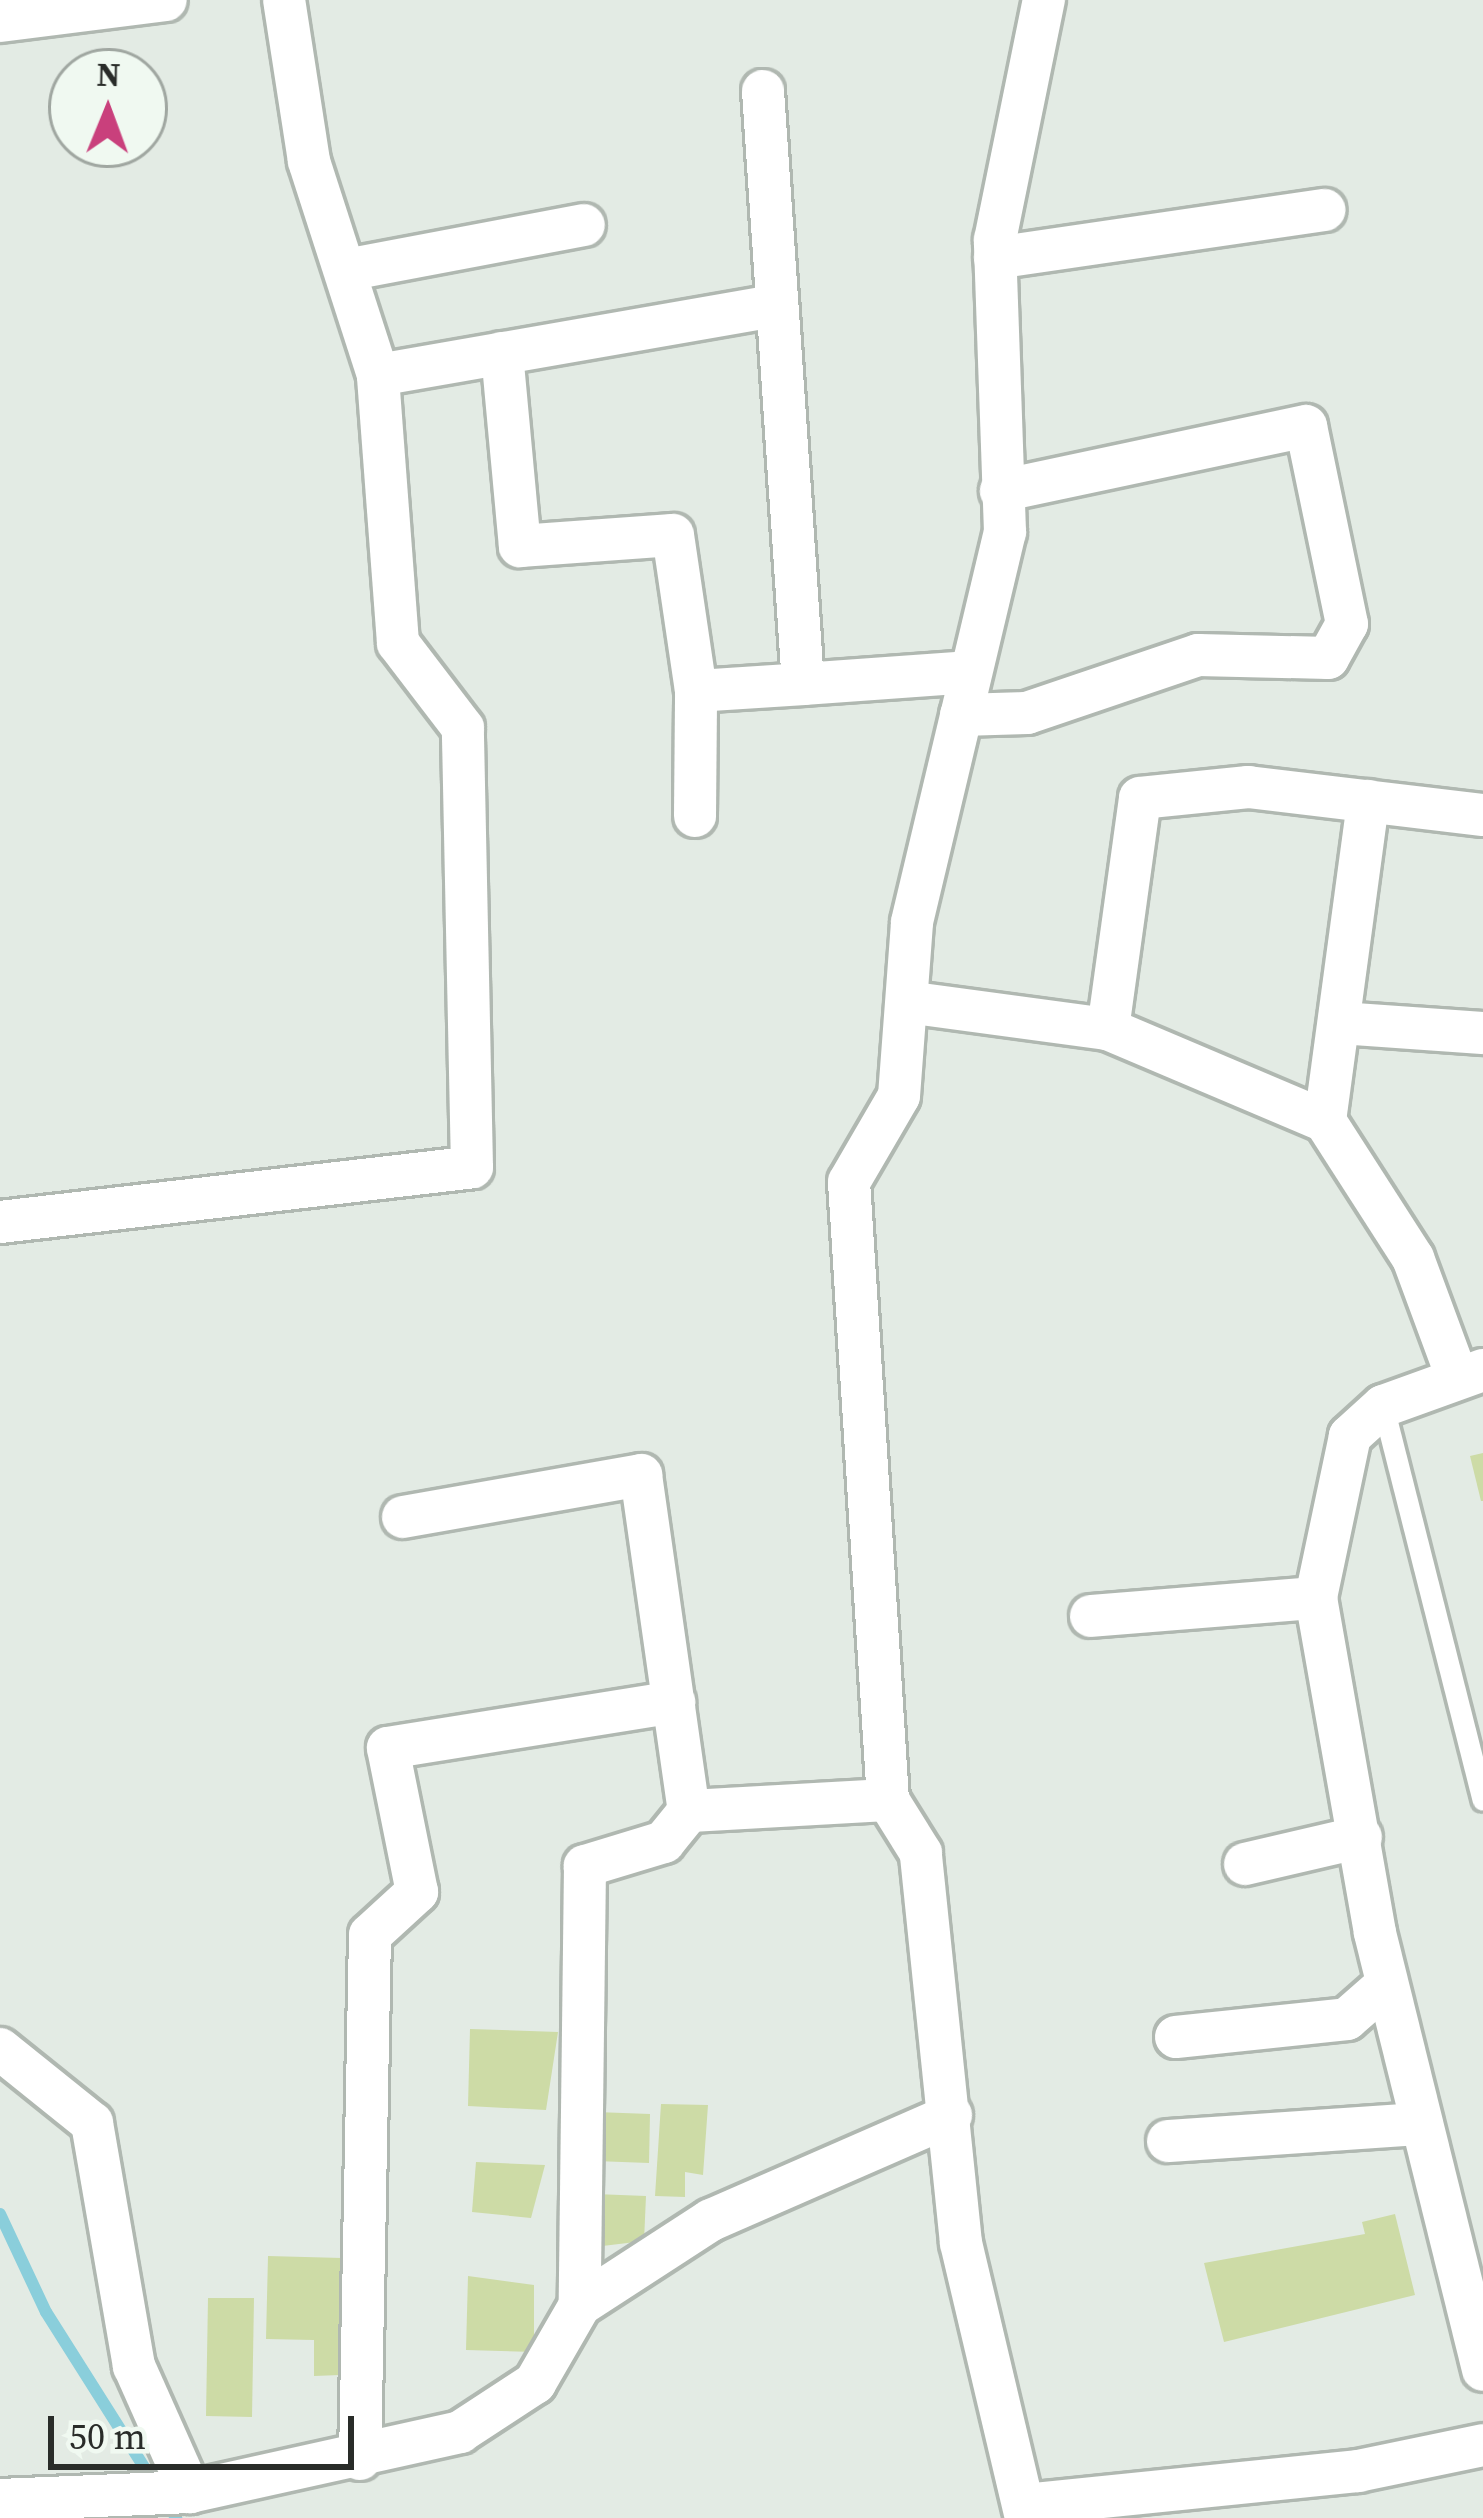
<!DOCTYPE html>
<style>
body{margin:0}
#map{position:relative;width:1483px;height:2518px;overflow:hidden;background:#e3ebe4;font-family:"Source Serif 4",serif}
div>[style]{position:absolute}
.stream>*{height:12px;margin:-6px;padding:0 6px;transform-origin:6px;border-radius:6px;background:#8acedb}
.building>*{inset:0;background:#cddba6}
.roads{filter:drop-shadow(3px 0 #b0b8b1) drop-shadow(-3px 0 #b0b8b1) drop-shadow(0 3px #b0b8b1) drop-shadow(0 -3px #b0b8b1)}
.lane>*{height:21px;margin:-10.5px;padding:0 10.5px;transform-origin:10.5px;border-radius:10.5px;background:#fff}
.street>*{height:42px;margin:-21px;padding:0 21px;transform-origin:21px;border-radius:21px;background:#fff}
span{translate:-50% -50%;white-space:nowrap;text-align:center;line-height:1.15;-webkit-text-stroke:12px #f0f9f1;paint-order:stroke}
.north{position:absolute;left:48px;top:48px;width:120px;height:120px;box-sizing:border-box;background:#f0f9f1;border:3px solid #a0a7a1;border-radius:50%;rotate:1deg;font-size:33px;font-weight:700;line-height:48px;text-align:center;color:#292c29}
.north::after{content:'';display:block;margin:auto;width:42px;height:54px;background:#c9407c;clip-path:polygon(50% 0,100% 100%,50% 72%,0 100%)}
.scale{position:absolute;left:48px;top:2416px;width:306px;height:54px;box-sizing:border-box;border:6px solid #292c29;border-top:0;padding-left:15px;font-size:36px;line-height:42px;white-space:nowrap;color:#292c29;-webkit-text-stroke:9px #f0f9f1;paint-order:stroke}
</style>
<div id="map">
<div class="stream">
<i style="left:0;top:2214px;width:108px;rotate:64.9deg"></i>
<i style="left:46px;top:2312px;width:244px;rotate:57.7deg"></i>
</div>
<div class="building">
<i style="clip-path:polygon(1483px 1453px,1483px 1501px,1481px 1501px,1470px 1456px)"></i>
<i style="clip-path:polygon(470px 2029px,558px 2032px,546px 2110px,468px 2106px)"></i>
<i style="clip-path:polygon(661px 2104px,708px 2105px,703px 2175px,685px 2172px,685px 2197px,655px 2196px)"></i>
<i style="clip-path:polygon(596px 2112px,650px 2114px,649px 2163px,595px 2161px)"></i>
<i style="clip-path:polygon(476px 2162px,545px 2165px,531px 2218px,472px 2212px)"></i>
<i style="clip-path:polygon(595px 2194px,646px 2196px,644px 2241px,594px 2247px)"></i>
<i style="clip-path:polygon(1395px 2214px,1415px 2295px,1224px 2342px,1204px 2263px,1365px 2234px,1362px 2222px)"></i>
<i style="clip-path:polygon(268px 2256px,342px 2258px,340px 2375px,314px 2376px,314px 2340px,266px 2339px)"></i>
<i style="clip-path:polygon(468px 2276px,534px 2285px,534px 2352px,466px 2350px)"></i>
<i style="clip-path:polygon(208px 2298px,254px 2298px,252px 2417px,206px 2416px)"></i>
</div>
<div class="roads">
<div class="lane">
<i style="left:1383px;top:1406px;width:406px;rotate:75.8deg"></i>
</div>
<div class="street">
<i style="left:0;top:21px;width:167px;rotate:-7.2deg"></i>
<i style="left:763px;top:91px;width:594px;rotate:86.14deg"></i>
<i style="left:803px;top:684px;width:168px;rotate:-4.1deg"></i>
<i style="left:995px;top:258px;width:333px;rotate:-8.3deg"></i>
<i style="left:346px;top:270px;width:242px;rotate:-10.7deg"></i>
<i style="left:502px;top:353px;width:194px;rotate:84.7deg"></i>
<i style="left:520px;top:546px;width:153px;rotate:-4.1deg"></i>
<i style="left:673px;top:535px;width:158px;rotate:81.6deg"></i>
<i style="left:696px;top:691px;width:107px;rotate:-3.7deg"></i>
<i style="left:378px;top:375px;width:401px;rotate:-9.9deg"></i>
<i style="left:961px;top:715px;width:66px;rotate:-1.7deg"></i>
<i style="left:1027px;top:713px;width:181px;rotate:-18.7deg"></i>
<i style="left:1198px;top:655px;width:130px;rotate:1.3deg"></i>
<i style="left:1328px;top:658px;width:39px;rotate:-61deg"></i>
<i style="left:1347px;top:624px;width:202px;rotate:-101.7deg"></i>
<i style="left:1306px;top:426px;width:312px;rotate:168deg"></i>
<i style="left:695px;top:816px;width:125px;rotate:-89.5deg"></i>
<i style="left:907px;top:1002px;width:203px;rotate:7.7deg"></i>
<i style="left:1108px;top:1029px;width:236px;rotate:23deg"></i>
<i style="left:1325px;top:1121px;width:163px;rotate:57.3deg"></i>
<i style="left:1413px;top:1258px;width:127px;rotate:69.7deg"></i>
<i style="left:1340px;top:1023px;width:143px;rotate:4deg"></i>
<i style="left:1108px;top:1029px;width:233px;rotate:-82.1deg"></i>
<i style="left:1140px;top:798px;width:109px;rotate:-5.8deg"></i>
<i style="left:1248px;top:787px;width:237px;rotate:6.8deg"></i>
<i style="left:1325px;top:1121px;width:323px;rotate:-82.3deg"></i>
<i style="left:0;top:1222px;width:475px;rotate:-6.6deg"></i>
<i style="left:472px;top:1167px;width:439px;rotate:-91.2deg"></i>
<i style="left:463px;top:728px;width:107px;rotate:-127.4deg"></i>
<i style="left:398px;top:643px;width:269px;rotate:-94.3deg"></i>
<i style="left:378px;top:375px;width:225px;rotate:-107.9deg"></i>
<i style="left:309px;top:161px;width:163px;rotate:-98.8deg"></i>
<i style="left:1483px;top:1370px;width:106px;rotate:160.2deg"></i>
<i style="left:1383px;top:1406px;width:45px;rotate:137.7deg"></i>
<i style="left:1350px;top:1436px;width:166px;rotate:101.9deg"></i>
<i style="left:1316px;top:1598px;width:340px;rotate:80deg"></i>
<i style="left:1375px;top:1933px;width:450px;rotate:76.1deg"></i>
<i style="left:403px;top:1517px;width:242px;rotate:-10deg"></i>
<i style="left:641px;top:1475px;width:339px;rotate:81.9deg"></i>
<i style="left:689px;top:1811px;width:40px;rotate:129deg"></i>
<i style="left:664px;top:1842px;width:83px;rotate:163.1deg"></i>
<i style="left:585px;top:1866px;width:439px;rotate:90.7deg"></i>
<i style="left:1091px;top:1616px;width:226px;rotate:-4.6deg"></i>
<i style="left:689px;top:1811px;width:199px;rotate:-3.2deg"></i>
<i style="left:1245px;top:1864px;width:119px;rotate:-13.1deg"></i>
<i style="left:1176px;top:2037px;width:172px;rotate:-6deg"></i>
<i style="left:1347px;top:2019px;width:53px;rotate:-41.2deg"></i>
<i style="left:0;top:2049px;width:118px;rotate:38.8deg"></i>
<i style="left:92px;top:2123px;width:247px;rotate:80.2deg"></i>
<i style="left:134px;top:2366px;width:138px;rotate:66deg"></i>
<i style="left:1168px;top:2141px;width:252px;rotate:-3.9deg"></i>
<i style="left:360px;top:2459px;width:524px;rotate:-88.91deg"></i>
<i style="left:370px;top:1935px;width:64px;rotate:-42.5deg"></i>
<i style="left:417px;top:1892px;width:147px;rotate:-101.4deg"></i>
<i style="left:388px;top:1748px;width:290px;rotate:-9.1deg"></i>
<i style="left:0;top:2500px;width:190px;rotate:-2.4deg"></i>
<i style="left:190px;top:2492px;width:277px;rotate:-12.5deg"></i>
<i style="left:460px;top:2432px;width:90px;rotate:-33.2deg"></i>
<i style="left:535px;top:2383px;width:90px;rotate:-60deg"></i>
<i style="left:580px;top:2305px;width:156px;rotate:-33deg"></i>
<i style="left:711px;top:2220px;width:262px;rotate:-23.6deg"></i>
<i style="left:1024px;top:2505px;width:336px;rotate:-5.8deg"></i>
<i style="left:1358px;top:2471px;width:128px;rotate:-11.7deg"></i>
<i style="left:1026px;top:2518px;width:283px;rotate:-103.3deg"></i>
<i style="left:961px;top:2243px;width:392px;rotate:-95.9deg"></i>
<i style="left:921px;top:1853px;width:62px;rotate:-121.9deg"></i>
<i style="left:888px;top:1800px;width:619px;rotate:-93.61deg"></i>
<i style="left:849px;top:1182px;width:99px;rotate:-59.8deg"></i>
<i style="left:899px;top:1096px;width:174px;rotate:-85.7deg"></i>
<i style="left:912px;top:922px;width:401px;rotate:-76.6deg"></i>
<i style="left:1005px;top:532px;width:292px;rotate:-92deg"></i>
<i style="left:995px;top:240px;width:245px;rotate:-78.5deg"></i>
</div>
</div>
<div class="north">N</div>
<div class="scale">50 m</div>
</div>
